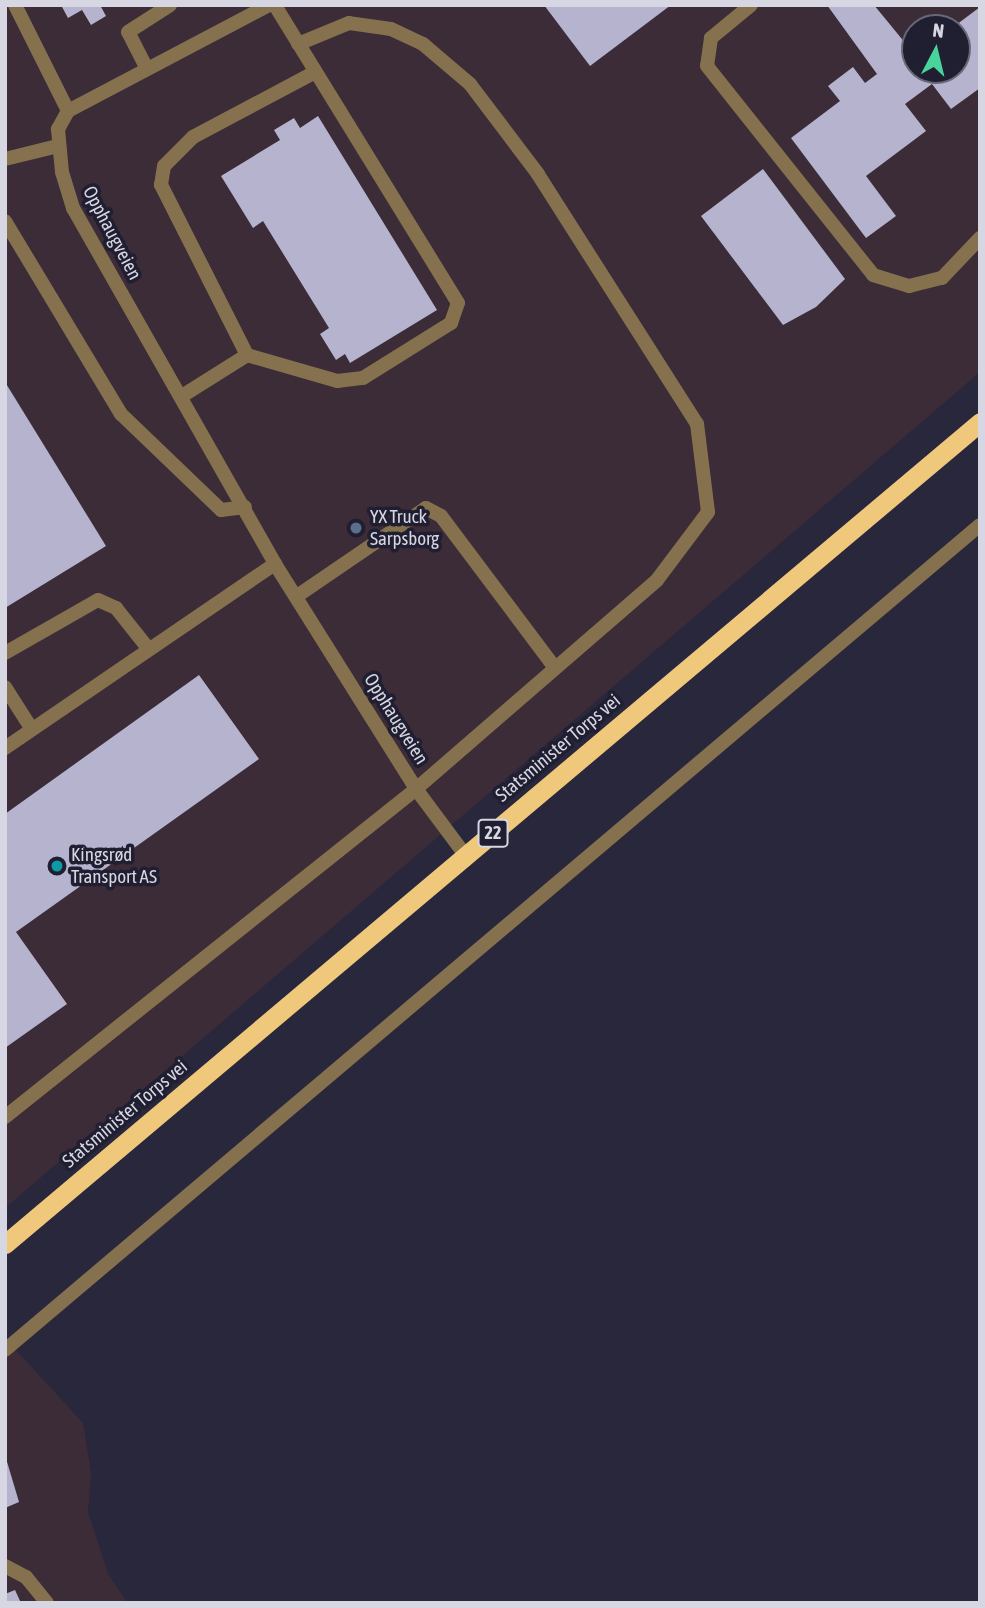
<!DOCTYPE html>
<meta charset="utf-8">
<style>
body{margin:0}
#map{position:relative;width:985px;height:1608px;overflow:hidden;background:#29273b;font-family:"Asap Condensed",sans-serif}
div>[style]{position:absolute}
.industrial>*{inset:0;background:#3b2c38}
.building>*{inset:0;background:#b5b3cd}
.service>*{height:14px;margin:-7px;padding:0 7px;transform-origin:7px;border-radius:7px;background:#85714e}
.minor>*{height:14px;margin:-7px;padding:0 7px;transform-origin:7px;border-radius:7px;background:#85714e}
.trunk>*{height:19px;margin:-9.5px;padding:0 9.5px;transform-origin:9.5px;border-radius:9.5px;background:#f0c87c}
.dots>*{width:19px;height:19px;translate:-50% -50%;box-sizing:border-box;border:4px solid #201e31;border-radius:50%}
span{translate:-50% -50%;white-space:nowrap;text-align:center;line-height:1.15;-webkit-text-stroke:7px #201e31;paint-order:stroke}
.shield-label span{padding:2px 5px;background:#201e31;border:2px solid;border-radius:5px;-webkit-text-stroke-width:0}
.shield-label{font-size:18px;color:#d7d6e3;font-weight:700}
.street-label{font-size:19px;color:#d7d6e3}
.poi-label{font-size:19px;color:#d7d6e3}
.left{translate:0 -50%;text-align:left}
.frame{position:absolute;inset:0;border:7px solid #d7d6e3;pointer-events:none}
.north{position:absolute;left:901px;top:14px;width:70px;height:70px;box-sizing:border-box;background:#201e31;border:2px solid #696878;border-radius:50%;rotate:7deg;font-size:19px;font-weight:700;line-height:28px;text-align:center;color:#d7d6e3}
.north::after{content:'';display:block;margin:auto;width:24px;height:32px;background:#49d49c;clip-path:polygon(50% 0,100% 100%,50% 72%,0 100%)}
</style>
<div id="map">
<div class="industrial">
<i style="clip-path:polygon(evenodd,5px 5px,980px 5px,980px 372px,5px 1208px,5px 5px,915px 28px,957px 28px,957px 70px,915px 70px,915px 28px)"></i>
<i style="clip-path:polygon(5px 1338px,83px 1423px,91px 1472px,88px 1512px,108px 1574px,128px 1603px,5px 1603px)"></i>
</div>
<div class="building">
<i style="clip-path:polygon(61px 5px,100px 5px,106px 16px,91px 25px,82px 10px,68px 18px)"></i>
<i style="clip-path:polygon(544px 5px,671px 5px,590px 66px)"></i>
<i style="clip-path:polygon(827px 5px,874px 5px,915px 55px,915px 70px,957px 70px,952px 28px,980px 7px,980px 88px,951px 109px,932px 84px,905px 104px,926px 131px,866px 176px,896px 216px,866px 238px,791px 138px,840px 101px,828px 86px,853px 67px,865px 83px,877px 74px)"></i>
<i style="clip-path:polygon(318px 116px,437px 310px,350px 363px,345px 354px,336px 360px,320px 334px,329px 328px,263px 221px,253px 228px,221px 176px,280px 140px,274px 130px,294px 118px,300px 128px)"></i>
<i style="clip-path:polygon(763px 169px,845px 279px,816px 307px,783px 325px,701px 216px)"></i>
<i style="clip-path:polygon(5px 382px,106px 546px,5px 608px)"></i>
<i style="clip-path:polygon(199px 675px,259px 759px,16px 932px,67px 1004px,5px 1048px,5px 814px)"></i>
<i style="clip-path:polygon(5px 1455px,19px 1502px,5px 1508px)"></i>
<i style="clip-path:polygon(15px 1590px,21px 1603px,5px 1603px,5px 1594px)"></i>
</div>
<div class="service">
<i style="left:15px;top:5px;width:119px;rotate:63.4deg"></i>
<i style="left:751px;top:5px;width:52px;rotate:140.5deg"></i>
<i style="left:711px;top:38px;width:28px;rotate:98deg"></i>
<i style="left:707px;top:66px;width:267px;rotate:51.5deg"></i>
<i style="left:873px;top:275px;width:38px;rotate:17deg"></i>
<i style="left:909px;top:286px;width:34px;rotate:-14deg"></i>
<i style="left:942px;top:278px;width:55px;rotate:-46.5deg"></i>
<i style="left:146px;top:67px;width:39px;rotate:-117deg"></i>
<i style="left:128px;top:32px;width:50px;rotate:-32.7deg"></i>
<i style="left:5px;top:159px;width:55px;rotate:-13.8deg"></i>
<i style="left:5px;top:221px;width:225px;rotate:59deg"></i>
<i style="left:121px;top:414px;width:139px;rotate:43.8deg"></i>
<i style="left:221px;top:510px;width:24px;rotate:-7deg"></i>
<i style="left:247px;top:355px;width:94px;rotate:16.1deg"></i>
<i style="left:337px;top:381px;width:26px;rotate:-7deg"></i>
<i style="left:363px;top:378px;width:104px;rotate:-32deg"></i>
<i style="left:451px;top:323px;width:21px;rotate:-71deg"></i>
<i style="left:458px;top:303px;width:350px;rotate:-121.6deg"></i>
<i style="left:182px;top:396px;width:77px;rotate:-32.2deg"></i>
<i style="left:247px;top:355px;width:191px;rotate:-116.8deg"></i>
<i style="left:161px;top:185px;width:19px;rotate:-81deg"></i>
<i style="left:164px;top:166px;width:41px;rotate:-45deg"></i>
<i style="left:193px;top:137px;width:138px;rotate:-28deg"></i>
<i style="left:297px;top:596px;width:156px;rotate:-34.3deg"></i>
<i style="left:426px;top:508px;width:17px;rotate:28deg"></i>
<i style="left:441px;top:516px;width:190px;rotate:53.1deg"></i>
<i style="left:5px;top:653px;width:107px;rotate:-29.7deg"></i>
<i style="left:98px;top:600px;width:20px;rotate:24deg"></i>
<i style="left:116px;top:608px;width:50px;rotate:51.5deg"></i>
<i style="left:5px;top:687px;width:49px;rotate:57.6deg"></i>
<i style="left:5px;top:1117px;width:526px;rotate:-38.59deg"></i>
<i style="left:416px;top:789px;width:319px;rotate:-40.9deg"></i>
<i style="left:657px;top:580px;width:85px;rotate:-53.1deg"></i>
<i style="left:708px;top:512px;width:89px;rotate:-97.1deg"></i>
<i style="left:697px;top:424px;width:296px;rotate:-122.5deg"></i>
<i style="left:538px;top:174px;width:113px;rotate:-127.1deg"></i>
<i style="left:470px;top:84px;width:62px;rotate:-139.6deg"></i>
<i style="left:423px;top:44px;width:35px;rotate:-155deg"></i>
<i style="left:391px;top:29px;width:42px;rotate:-171.9deg"></i>
<i style="left:349px;top:23px;width:55px;rotate:157.6deg"></i>
<i style="left:5px;top:1566px;width:24px;rotate:28deg"></i>
<i style="left:26px;top:1577px;width:33px;rotate:51deg"></i>
</div>
<div class="minor">
<i style="left:269px;top:5px;width:227px;rotate:152.2deg"></i>
<i style="left:68px;top:111px;width:21px;rotate:119deg"></i>
<i style="left:58px;top:129px;width:43px;rotate:84.7deg"></i>
<i style="left:62px;top:172px;width:38px;rotate:73deg"></i>
<i style="left:73px;top:208px;width:409px;rotate:60.4deg"></i>
<i style="left:275px;top:564px;width:266px;rotate:57.9deg"></i>
<i style="left:416px;top:789px;width:84px;rotate:53.3deg"></i>
<i style="left:5px;top:748px;width:327px;rotate:-34.3deg"></i>
<i style="left:5px;top:1350px;width:1277px;rotate:-40.24deg"></i>
</div>
<div class="trunk">
<i style="left:5px;top:1244px;width:1275px;rotate:-40.13deg"></i>
</div>
<div class="dots">
<i style="left:356px;top:528px;background:#5c6f8a"></i>
<i style="left:57px;top:866px;background:#0f9aa8"></i>
</div>
<div class="shield-label">
<span style="left:493px;top:833px">22</span>
</div>
<div class="street-label">
<span style="left:112px;top:233px;rotate:62deg">Opphaugveien</span>
<span style="left:396px;top:719px;rotate:58deg">Opphaugveien</span>
<span style="left:558px;top:748px;rotate:-40deg">Statsminister Torps vei</span>
<span style="left:125px;top:1114px;rotate:-40deg">Statsminister Torps vei</span>
</div>
<div class="poi-label">
<span class="left" style="left:370px;top:528px">YX Truck<br>Sarpsborg</span>
<span class="left" style="left:71px;top:866px">Kingsrød<br>Transport AS</span>
</div>
<div class="frame"></div>
<div class="north">N</div>
</div>
